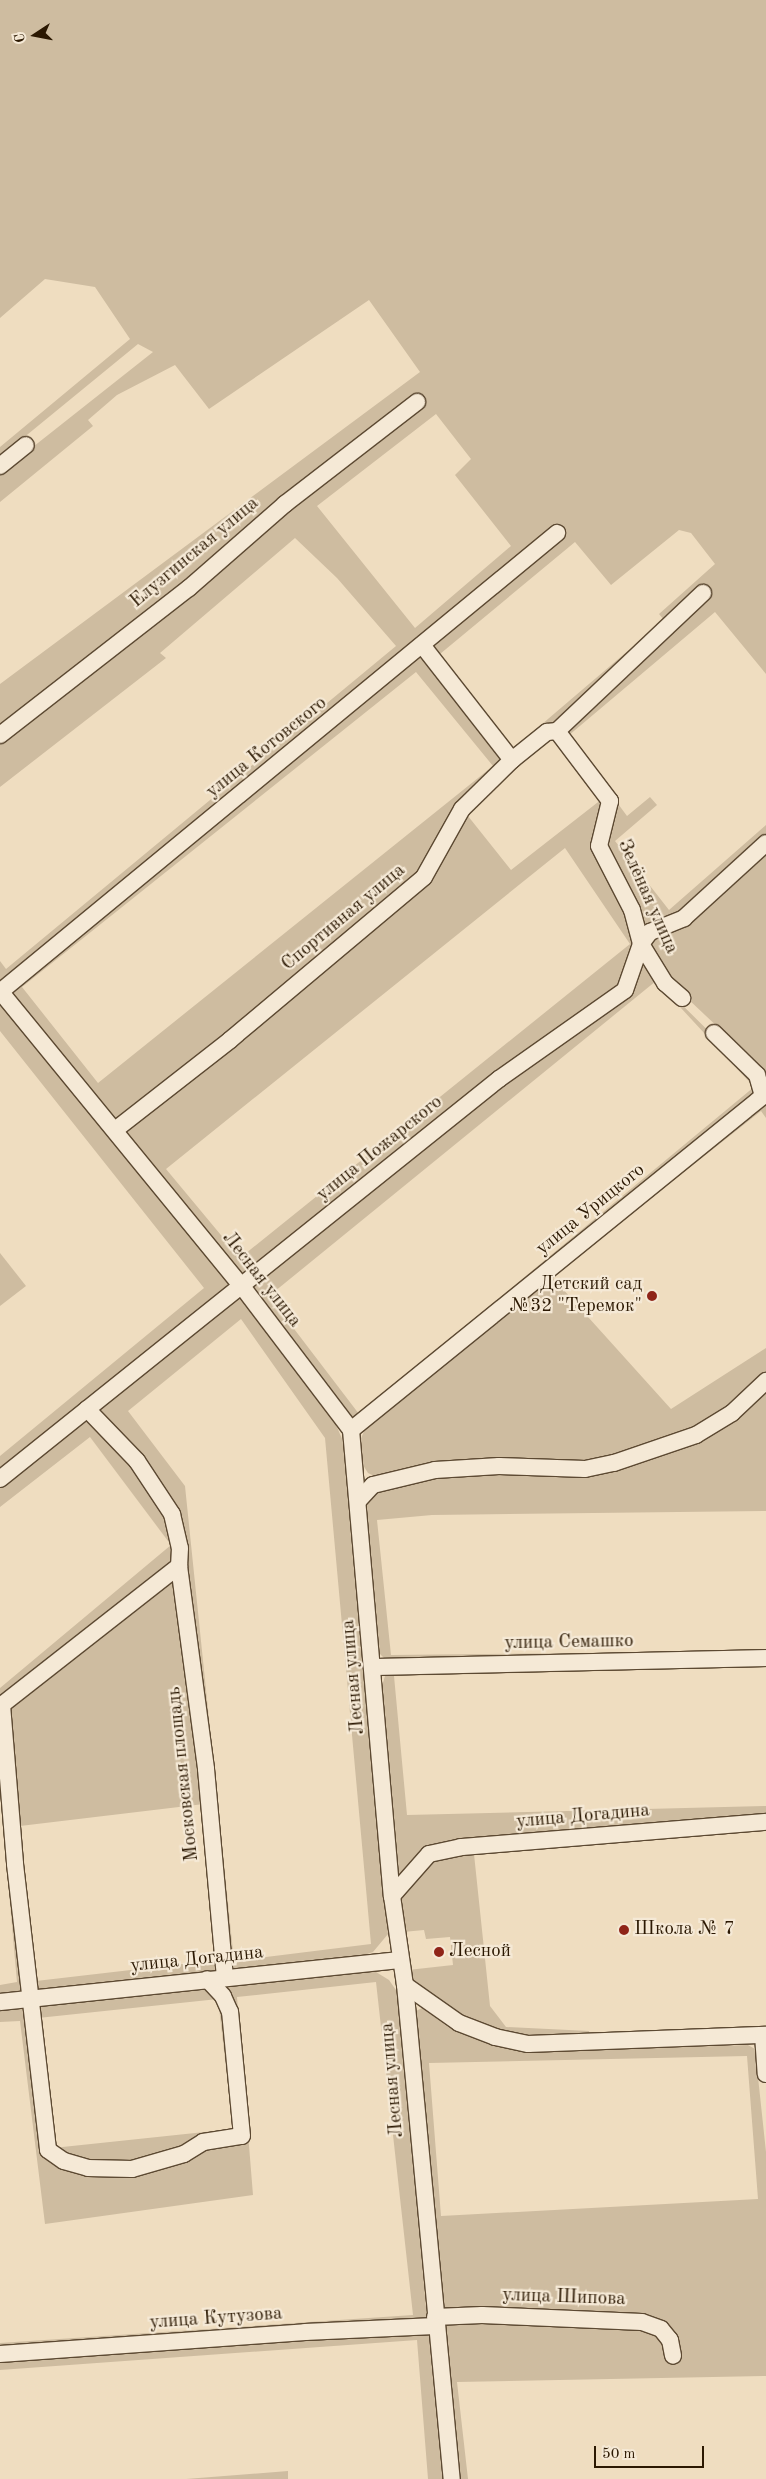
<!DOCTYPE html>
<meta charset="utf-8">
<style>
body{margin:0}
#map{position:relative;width:766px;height:2479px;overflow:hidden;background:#efddc0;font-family:"Old Standard TT",serif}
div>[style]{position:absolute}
.green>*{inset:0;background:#cebca0}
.roads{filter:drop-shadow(1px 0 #5c4932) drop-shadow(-1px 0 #5c4932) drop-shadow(0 1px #5c4932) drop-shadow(0 -1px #5c4932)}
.street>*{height:16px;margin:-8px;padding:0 8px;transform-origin:8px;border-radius:8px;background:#f5e9d6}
.dots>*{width:14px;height:14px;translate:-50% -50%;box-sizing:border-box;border:2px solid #f5e9d6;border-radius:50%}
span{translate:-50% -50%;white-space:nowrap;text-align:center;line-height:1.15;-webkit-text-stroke:4.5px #f5e9d6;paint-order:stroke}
.street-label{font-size:19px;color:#2b1802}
.poi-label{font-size:19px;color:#2b1802}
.right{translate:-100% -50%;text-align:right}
.left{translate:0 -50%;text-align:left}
.north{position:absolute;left:10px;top:10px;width:50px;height:50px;-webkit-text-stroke:4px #f5e9d6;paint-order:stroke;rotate:259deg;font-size:14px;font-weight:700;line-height:20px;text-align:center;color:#2b1802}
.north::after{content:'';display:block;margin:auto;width:18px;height:22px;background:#2b1802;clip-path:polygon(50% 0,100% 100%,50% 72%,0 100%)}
.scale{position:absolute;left:594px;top:2446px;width:110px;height:22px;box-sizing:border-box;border:2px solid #2b1802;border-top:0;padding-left:6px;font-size:15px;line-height:18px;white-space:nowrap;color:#2b1802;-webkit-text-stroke:4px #f5e9d6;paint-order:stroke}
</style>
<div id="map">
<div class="green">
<i style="clip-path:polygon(evenodd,0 0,766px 0,766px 674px,715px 612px,568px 736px,627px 816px,650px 797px,657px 805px,615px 841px,669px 910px,766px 825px,766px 838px,682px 915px,643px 936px,604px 845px,612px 800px,556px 726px,512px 755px,427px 647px,0 982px,0 961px,6px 969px,396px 646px,337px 578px,295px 538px,160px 653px,166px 658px,0 787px,0 742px,187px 583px,0 729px,0 684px,420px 372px,369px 300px,209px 409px,175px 365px,117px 395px,88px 420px,93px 426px,0 502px,0 473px,153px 352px,138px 344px,0 457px,0 447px,130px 339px,95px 287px,45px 279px,0 318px,0 0,436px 414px,471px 459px,455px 475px,511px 546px,415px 628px,317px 506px,436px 414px,0 0,679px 530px,691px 533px,715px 564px,659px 614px,664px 620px,514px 748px,440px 654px,575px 542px,611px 585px,679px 530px)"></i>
<i style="clip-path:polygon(evenodd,422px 651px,506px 759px,419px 875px,229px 1037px,115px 1123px,7px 991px,422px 651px,416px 672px,493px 766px,98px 1083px,22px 987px,416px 672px)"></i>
<i style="clip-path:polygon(evenodd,549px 735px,556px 735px,607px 800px,596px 850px,613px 876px,637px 944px,632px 969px,622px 988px,497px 1077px,244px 1278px,122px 1131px,147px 1107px,232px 1043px,429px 876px,464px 811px,513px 763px,549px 735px,553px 736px,602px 799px,511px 870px,464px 811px,553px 736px,549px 735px,565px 848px,630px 944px,240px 1258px,166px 1169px,565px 848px)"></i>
<i style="clip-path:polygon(766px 847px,766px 1089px,723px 1032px,669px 981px,645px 944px)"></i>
<i style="clip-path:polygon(evenodd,643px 954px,662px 985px,754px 1076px,759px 1094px,362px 1417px,351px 1420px,249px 1286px,500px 1083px,628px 992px,640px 970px,643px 954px,656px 981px,754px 1087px,359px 1414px,269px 1296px,656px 981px)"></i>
<i style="clip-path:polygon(0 998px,234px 1285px,0 1474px,0 1456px,204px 1288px,0 1031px)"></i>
<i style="clip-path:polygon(766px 1099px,766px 1118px,761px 1111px,552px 1277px,671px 1409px,766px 1348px,766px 1372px,732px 1403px,699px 1425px,662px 1442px,589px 1463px,376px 1477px,368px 1473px,363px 1465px,360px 1441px,365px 1429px)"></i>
<i style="clip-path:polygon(0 1253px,26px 1286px,0 1306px)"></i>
<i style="clip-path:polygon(evenodd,240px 1294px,334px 1420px,348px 1453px,388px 1934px,373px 1952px,359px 1957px,229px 1969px,175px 1513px,92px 1411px,240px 1294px,241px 1319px,325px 1438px,371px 1944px,234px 1961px,185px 1486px,128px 1411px,241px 1319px)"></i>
<i style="clip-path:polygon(766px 1390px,766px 1511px,432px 1515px,377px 1520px,391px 1655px,766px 1651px,387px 1661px,380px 1654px,365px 1510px,366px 1500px,377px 1491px,409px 1479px,630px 1464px)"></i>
<i style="clip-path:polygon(85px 1417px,134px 1464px,169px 1517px,174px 1565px,0 1701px,0 1688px,171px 1545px,90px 1437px,0 1507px,0 1485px)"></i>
<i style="clip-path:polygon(evenodd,176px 1573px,203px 1768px,220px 1971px,32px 1992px,7px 1707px,176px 1573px,204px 1804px,217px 1960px,36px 1981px,20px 1826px,204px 1804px)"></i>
<i style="clip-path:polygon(766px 1662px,766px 1667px,394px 1676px,407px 1815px,766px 1806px,766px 1817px,459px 1842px,399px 1875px,382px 1686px,385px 1676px,393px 1670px)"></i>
<i style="clip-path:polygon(0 1724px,24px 1993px,0 1995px,0 1985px,17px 1982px,0 1792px)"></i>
<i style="clip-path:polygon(474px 1854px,490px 2006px,506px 2027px,589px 2031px,590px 2036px,546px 2038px,514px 2034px,485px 2026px,450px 2010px,409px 1979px,408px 1970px,453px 1965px,450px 1937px,426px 1939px,424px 1930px,403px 1932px,400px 1900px,403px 1890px,439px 1857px)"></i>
<i style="clip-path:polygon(evenodd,360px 1971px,376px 1972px,389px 1980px,398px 1993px,427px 2318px,0 2349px,0 2343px,413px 2315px,376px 1982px,237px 1997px,253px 2195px,45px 2224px,20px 2021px,0 2022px,0 2009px,360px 1971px,218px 1999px,233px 2129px,53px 2148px,38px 2018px,218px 1999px)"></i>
<i style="clip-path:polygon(evenodd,422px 2008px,448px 2027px,470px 2037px,528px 2052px,748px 2045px,755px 2049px,766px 2152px,766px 2376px,457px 2382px,468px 2479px,456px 2479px,443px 2324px,479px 2322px,642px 2329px,654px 2335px,680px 2358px,676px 2337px,645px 2316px,442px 2310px,414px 2012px,422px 2008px,747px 2056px,758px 2199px,441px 2216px,429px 2063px,747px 2056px)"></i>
<i style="clip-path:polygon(422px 2331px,431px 2335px,444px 2479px,428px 2479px,417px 2340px,0 2370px,0 2359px)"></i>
<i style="clip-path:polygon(288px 2471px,288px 2479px,186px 2479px)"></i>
</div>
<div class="roads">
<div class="street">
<i style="left:0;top:466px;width:33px;rotate:-39deg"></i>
<i style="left:422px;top:645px;width:146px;rotate:52deg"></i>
<i style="left:557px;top:731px;width:88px;rotate:52.9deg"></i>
<i style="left:610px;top:801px;width:46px;rotate:103.7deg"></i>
<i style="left:599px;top:846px;width:72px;rotate:62.7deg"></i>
<i style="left:632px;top:910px;width:35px;rotate:75deg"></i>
<i style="left:641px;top:944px;width:46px;rotate:58.4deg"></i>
<i style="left:665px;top:983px;width:23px;rotate:41deg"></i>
<i style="left:0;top:735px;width:239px;rotate:-37.9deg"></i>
<i style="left:189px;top:588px;width:128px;rotate:-41.2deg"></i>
<i style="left:285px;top:504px;width:167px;rotate:-37.7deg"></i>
<i style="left:0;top:991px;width:380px;rotate:50.7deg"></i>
<i style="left:241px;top:1285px;width:182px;rotate:52.8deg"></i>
<i style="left:351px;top:1430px;width:468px;rotate:85deg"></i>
<i style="left:392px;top:1896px;width:90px;rotate:81.7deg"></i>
<i style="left:405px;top:1985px;width:496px;rotate:84.6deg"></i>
<i style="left:0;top:992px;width:722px;rotate:-39.49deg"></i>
<i style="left:115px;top:1130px;width:146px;rotate:-38deg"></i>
<i style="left:230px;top:1040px;width:253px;rotate:-40deg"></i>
<i style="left:424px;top:877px;width:78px;rotate:-60.8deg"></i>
<i style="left:462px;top:809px;width:70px;rotate:-44.4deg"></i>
<i style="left:512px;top:760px;width:45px;rotate:-38.7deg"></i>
<i style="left:547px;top:732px;width:10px;rotate:-6deg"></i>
<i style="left:557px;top:731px;width:201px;rotate:-43.4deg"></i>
<i style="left:87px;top:1409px;width:72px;rotate:46.1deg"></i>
<i style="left:137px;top:1461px;width:64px;rotate:56.6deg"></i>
<i style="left:172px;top:1514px;width:35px;rotate:77deg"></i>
<i style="left:180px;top:1548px;width:18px;rotate:93deg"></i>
<i style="left:179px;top:1566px;width:205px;rotate:82.4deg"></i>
<i style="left:206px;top:1769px;width:209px;rotate:84.8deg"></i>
<i style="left:351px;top:1430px;width:530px;rotate:-39.03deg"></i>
<i style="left:763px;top:1096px;width:22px;rotate:-106deg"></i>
<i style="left:757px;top:1075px;width:60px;rotate:-135.7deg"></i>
<i style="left:0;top:1479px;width:640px;rotate:-38.72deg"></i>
<i style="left:499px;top:1079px;width:154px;rotate:-35.2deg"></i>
<i style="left:625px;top:990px;width:49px;rotate:-70.8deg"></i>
<i style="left:641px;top:944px;width:15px;rotate:-53deg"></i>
<i style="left:650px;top:932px;width:37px;rotate:-22deg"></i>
<i style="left:684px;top:918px;width:111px;rotate:-42.4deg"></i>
<i style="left:358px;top:1501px;width:22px;rotate:-47deg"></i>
<i style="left:373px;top:1485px;width:64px;rotate:-13.6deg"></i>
<i style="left:435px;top:1470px;width:64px;rotate:-3.6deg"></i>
<i style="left:499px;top:1466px;width:86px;rotate:2deg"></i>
<i style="left:585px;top:1469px;width:30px;rotate:-12deg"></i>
<i style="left:614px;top:1463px;width:87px;rotate:-18.9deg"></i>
<i style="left:696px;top:1435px;width:42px;rotate:-31.4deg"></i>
<i style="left:732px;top:1413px;width:47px;rotate:-43.3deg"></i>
<i style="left:179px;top:1566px;width:225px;rotate:141.9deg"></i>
<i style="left:2px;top:1705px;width:160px;rotate:85.3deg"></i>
<i style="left:15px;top:1864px;width:288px;rotate:83.4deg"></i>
<i style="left:48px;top:2150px;width:19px;rotate:35deg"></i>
<i style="left:64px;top:2161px;width:25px;rotate:16deg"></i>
<i style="left:88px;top:2168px;width:44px;rotate:1.3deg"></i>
<i style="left:132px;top:2169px;width:54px;rotate:-16.1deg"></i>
<i style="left:184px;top:2154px;width:22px;rotate:-32deg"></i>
<i style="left:203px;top:2142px;width:39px;rotate:-9deg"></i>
<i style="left:242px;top:2136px;width:125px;rotate:-95.5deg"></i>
<i style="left:230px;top:2012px;width:17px;rotate:-114deg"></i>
<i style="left:223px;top:1996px;width:23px;rotate:-133deg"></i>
<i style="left:373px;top:1667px;width:393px;rotate:-1.3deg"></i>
<i style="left:392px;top:1896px;width:56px;rotate:-48.6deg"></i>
<i style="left:429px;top:1854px;width:33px;rotate:-12deg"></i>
<i style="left:461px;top:1847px;width:306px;rotate:-4.7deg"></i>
<i style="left:405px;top:1985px;width:66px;rotate:35.1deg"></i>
<i style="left:459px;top:2023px;width:39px;rotate:21deg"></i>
<i style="left:495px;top:2037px;width:34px;rotate:12deg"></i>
<i style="left:528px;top:2044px;width:238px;rotate:-2.2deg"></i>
<i style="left:0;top:2002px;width:401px;rotate:-6deg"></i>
<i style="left:763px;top:2035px;width:39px;rotate:86deg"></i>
<i style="left:435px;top:2317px;width:47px;rotate:-2.4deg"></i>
<i style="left:482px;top:2315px;width:160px;rotate:2.5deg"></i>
<i style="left:642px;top:2322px;width:20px;rotate:20deg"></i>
<i style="left:661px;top:2329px;width:14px;rotate:51deg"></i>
<i style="left:670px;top:2340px;width:16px;rotate:79deg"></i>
<i style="left:0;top:2354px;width:306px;rotate:-4.1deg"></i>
<i style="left:305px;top:2332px;width:130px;rotate:-2.6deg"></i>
</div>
</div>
<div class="dots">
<i style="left:652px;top:1296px;background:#8f2418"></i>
<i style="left:624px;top:1930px;background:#8f2418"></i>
<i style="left:439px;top:1952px;background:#8f2418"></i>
</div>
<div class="street-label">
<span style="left:195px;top:553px;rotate:-40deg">Елузгинская улица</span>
<span style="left:267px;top:748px;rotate:-39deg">улица Котовского</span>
<span style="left:647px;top:897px;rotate:66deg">Зелёная улица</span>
<span style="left:344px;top:918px;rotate:-40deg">Спортивная улица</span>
<span style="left:380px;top:1149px;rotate:-39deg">улица Пожарского</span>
<span style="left:591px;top:1210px;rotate:-39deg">улица Урицкого</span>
<span style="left:261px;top:1280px;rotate:52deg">Лесная улица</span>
<span style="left:569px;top:1643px;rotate:-1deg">улица Семашко</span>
<span style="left:354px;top:1677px;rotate:-95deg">Лесная улица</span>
<span style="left:184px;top:1774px;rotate:-96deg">Московская площадь</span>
<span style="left:583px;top:1817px;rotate:-5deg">улица Догадина</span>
<span style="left:197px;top:1960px;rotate:-6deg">улица Догадина</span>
<span style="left:393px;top:2080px;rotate:-95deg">Лесная улица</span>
<span style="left:564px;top:2298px;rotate:2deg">улица Шипова</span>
<span style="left:216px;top:2319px;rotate:-4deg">улица Кутузова</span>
</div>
<div class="poi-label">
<span class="right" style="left:642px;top:1296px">Детский сад<br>№32 "Теремок"</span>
<span class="left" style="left:634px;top:1930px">Школа № 7</span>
<span class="left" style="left:449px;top:1952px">Лесной</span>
</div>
<div class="north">С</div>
<div class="scale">50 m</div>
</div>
